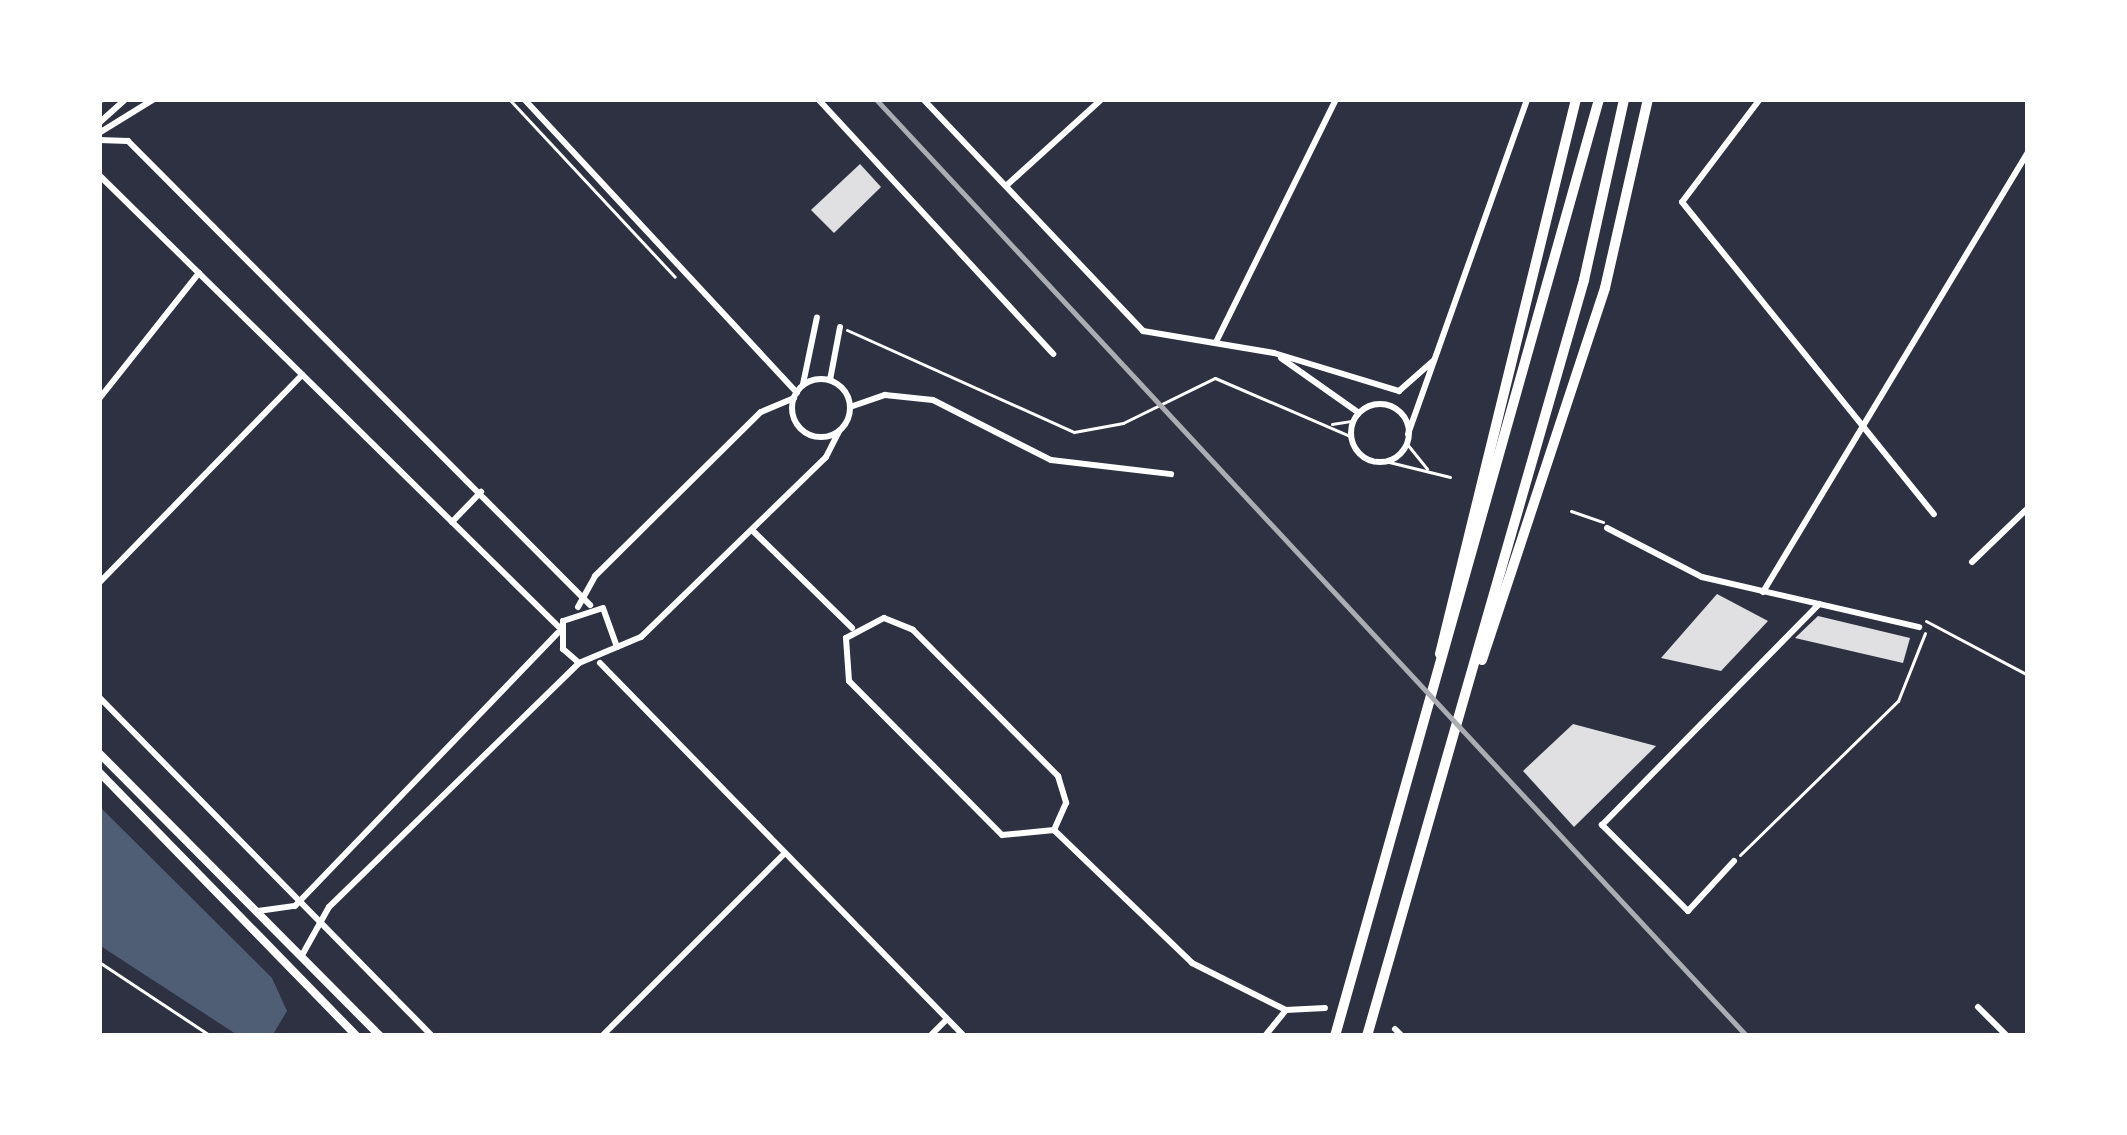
<!DOCTYPE html>
<style>
body{margin:0}
#map{position:relative;width:2127px;height:1135px;overflow:hidden;background:#2d3142;font-family:Jost,sans-serif}
div>[style]{position:absolute}
.water>*{inset:0;background:#4f5d75}
.building>*{inset:0;background:#e0e0e3}
.path>*{height:3px;margin:-1.5px;padding:0 1.5px;transform-origin:1.5px;border-radius:1.5px;background:#fff}
.minor>*{height:6px;margin:-3px;padding:0 3px;transform-origin:3px;border-radius:3px;background:#fff}
.minor>.ring{margin:-3px;padding:0;box-sizing:content-box;background:none;border:6px solid #fff;border-radius:50%}
.secondary>*{height:8px;margin:-4px;padding:0 4px;transform-origin:4px;border-radius:4px;background:#fff}
.motorway>*{height:10px;margin:-5px;padding:0 5px;transform-origin:5px;border-radius:5px;background:#fff}
.rail>*{height:4.5px;margin:-2.25px;padding:0 2.25px;transform-origin:2.25px;border-radius:2.25px;background:#abadb3}
span{translate:-50% -50%;white-space:nowrap;text-align:center;line-height:1.15;-webkit-text-stroke:9px #fff;paint-order:stroke}
.frame{position:absolute;inset:0;border:102px solid #fff;pointer-events:none}
</style>
<div id="map">
<div class="water">
<i style="clip-path:polygon(99px 806px,272px 978px,287px 1011px,272px 1036px,239px 1036px,99px 945px)"></i>
</div>
<div class="building">
<i style="clip-path:polygon(860px 164px,881px 187px,834px 233px,811px 210px)"></i>
<i style="clip-path:polygon(1717px 594px,1768px 621px,1721px 671px,1661px 658px)"></i>
<i style="clip-path:polygon(1818px 616px,1910px 638px,1903px 663px,1795px 638px)"></i>
<i style="clip-path:polygon(1573px 724px,1656px 746px,1574px 827px,1523px 771px)"></i>
</div>
<div class="path">
<i style="left:509px;top:99px;width:243px;rotate:47deg"></i>
<i style="left:847px;top:330px;width:249px;rotate:24.2deg"></i>
<i style="left:1074px;top:432px;width:50px;rotate:-10.4deg"></i>
<i style="left:1123px;top:423px;width:102px;rotate:-26.1deg"></i>
<i style="left:1215px;top:378px;width:149px;rotate:23.3deg"></i>
<i style="left:1332px;top:424px;width:20px;rotate:-9deg"></i>
<i style="left:1407px;top:444px;width:32px;rotate:51deg"></i>
<i style="left:1385px;top:461px;width:67px;rotate:13.8deg"></i>
<i style="left:1571px;top:511px;width:34px;rotate:19deg"></i>
<i style="left:1926px;top:621px;width:115px;rotate:27.9deg"></i>
<i style="left:1740px;top:855px;width:221px;rotate:-44.3deg"></i>
<i style="left:1898px;top:701px;width:73px;rotate:-68.3deg"></i>
<i style="left:99px;top:962px;width:134px;rotate:33.5deg"></i>
</div>
<div class="minor">
<i style="left:524px;top:99px;width:401px;rotate:47.1deg"></i>
<i style="left:818px;top:99px;width:347px;rotate:47.3deg"></i>
<i style="left:923px;top:99px;width:320px;rotate:46.5deg"></i>
<i style="left:1143px;top:331px;width:133px;rotate:9.5deg"></i>
<i style="left:1274px;top:353px;width:131px;rotate:16.9deg"></i>
<i style="left:1399px;top:391px;width:45px;rotate:-41.4deg"></i>
<i style="left:1760px;top:99px;width:129px;rotate:127.1deg"></i>
<i style="left:1682px;top:202px;width:401px;rotate:51.1deg"></i>
<i style="left:99px;top:101px;width:4px;rotate:-27deg"></i>
<i style="left:99px;top:123px;width:36px;rotate:-42deg"></i>
<i style="left:99px;top:133px;width:65px;rotate:-31.7deg"></i>
<i style="left:99px;top:140px;width:29px;rotate:2deg"></i>
<i style="left:128px;top:141px;width:655px;rotate:45.12deg"></i>
<i style="left:99px;top:175px;width:646px;rotate:44.5deg"></i>
<i style="left:1007px;top:185px;width:128px;rotate:-42.2deg"></i>
<i style="left:1216px;top:342px;width:271px;rotate:-63.7deg"></i>
<i style="left:1281px;top:358px;width:95px;rotate:35.2deg"></i>
<i class="ring" style="left:792px;top:379px;width:52px;height:52px"></i>
<i style="left:830px;top:380px;width:54px;rotate:-79.3deg"></i>
<i style="left:803px;top:384px;width:68px;rotate:-78.2deg"></i>
<i style="left:99px;top:399px;width:161px;rotate:-51.6deg"></i>
<i class="ring" style="left:1351px;top:404px;width:52px;height:52px"></i>
<i style="left:850px;top:407px;width:37px;rotate:-19deg"></i>
<i style="left:885px;top:395px;width:48px;rotate:5.9deg"></i>
<i style="left:933px;top:400px;width:132px;rotate:27deg"></i>
<i style="left:1051px;top:460px;width:121px;rotate:6.7deg"></i>
<i style="left:1408px;top:434px;width:356px;rotate:-70.4deg"></i>
<i style="left:452px;top:522px;width:42px;rotate:-46deg"></i>
<i style="left:1607px;top:528px;width:107px;rotate:27.3deg"></i>
<i style="left:1702px;top:577px;width:223px;rotate:13deg"></i>
<i style="left:752px;top:530px;width:140px;rotate:44.4deg"></i>
<i style="left:1972px;top:562px;width:78px;rotate:-44deg"></i>
<i style="left:99px;top:583px;width:291px;rotate:-45.7deg"></i>
<i style="left:1763px;top:592px;width:514px;rotate:-58.94deg"></i>
<i style="left:578px;top:607px;width:35px;rotate:-61deg"></i>
<i style="left:595px;top:576px;width:233px;rotate:-44.7deg"></i>
<i style="left:761px;top:412px;width:36px;rotate:-23deg"></i>
<i style="left:884px;top:618px;width:31px;rotate:22deg"></i>
<i style="left:913px;top:630px;width:206px;rotate:45.2deg"></i>
<i style="left:1058px;top:776px;width:28px;rotate:73deg"></i>
<i style="left:1066px;top:803px;width:30px;rotate:114deg"></i>
<i style="left:1054px;top:830px;width:52px;rotate:174.5deg"></i>
<i style="left:1002px;top:835px;width:217px;rotate:-134.8deg"></i>
<i style="left:849px;top:681px;width:43px;rotate:-94deg"></i>
<i style="left:846px;top:638px;width:43px;rotate:-27.8deg"></i>
<i style="left:617px;top:647px;width:41px;rotate:-109.7deg"></i>
<i style="left:603px;top:608px;width:42px;rotate:162deg"></i>
<i style="left:563px;top:621px;width:28px;rotate:90deg"></i>
<i style="left:563px;top:649px;width:21px;rotate:41deg"></i>
<i style="left:579px;top:663px;width:67px;rotate:-22.8deg"></i>
<i style="left:641px;top:637px;width:258px;rotate:-44.2deg"></i>
<i style="left:826px;top:457px;width:29px;rotate:-63deg"></i>
<i style="left:600px;top:663px;width:521px;rotate:45.7deg"></i>
<i style="left:99px;top:697px;width:475px;rotate:45.5deg"></i>
<i style="left:1054px;top:830px;width:192px;rotate:43.9deg"></i>
<i style="left:1192px;top:963px;width:105px;rotate:26.6deg"></i>
<i style="left:1286px;top:1010px;width:39px;rotate:-3deg"></i>
<i style="left:1734px;top:861px;width:68px;rotate:132.6deg"></i>
<i style="left:1688px;top:911px;width:122px;rotate:-135deg"></i>
<i style="left:1602px;top:825px;width:310px;rotate:-45.5deg"></i>
<i style="left:258px;top:911px;width:37px;rotate:-8deg"></i>
<i style="left:295px;top:906px;width:379px;rotate:-46.1deg"></i>
<i style="left:301px;top:957px;width:57px;rotate:-60.8deg"></i>
<i style="left:329px;top:907px;width:349px;rotate:-44.3deg"></i>
<i style="left:1978px;top:1007px;width:41px;rotate:45deg"></i>
<i style="left:1395px;top:1029px;width:10px;rotate:45deg"></i>
<i style="left:602px;top:1036px;width:255px;rotate:-45deg"></i>
<i style="left:930px;top:1036px;width:24px;rotate:-45deg"></i>
<i style="left:1265px;top:1036px;width:32px;rotate:-51deg"></i>
</div>
<div class="secondary">
<i style="left:99px;top:753px;width:399px;rotate:45.2deg"></i>
<i style="left:99px;top:772px;width:369px;rotate:45.7deg"></i>
</div>
<div class="motorway">
<i style="left:1440px;top:654px;width:571px;rotate:-76.23deg"></i>
<i style="left:1482px;top:660px;width:392px;rotate:-71.7deg"></i>
<i style="left:1605px;top:288px;width:194px;rotate:-77.2deg"></i>
<i style="left:1335px;top:1036px;width:973px;rotate:-74.26deg"></i>
<i style="left:1367px;top:1036px;width:787px;rotate:-73.98deg"></i>
<i style="left:1584px;top:280px;width:185px;rotate:-77.5deg"></i>
</div>
<div class="rail">
<i style="left:876px;top:99px;width:1279px;rotate:47.09deg"></i>
</div>
<div class="frame"></div>
</div>
